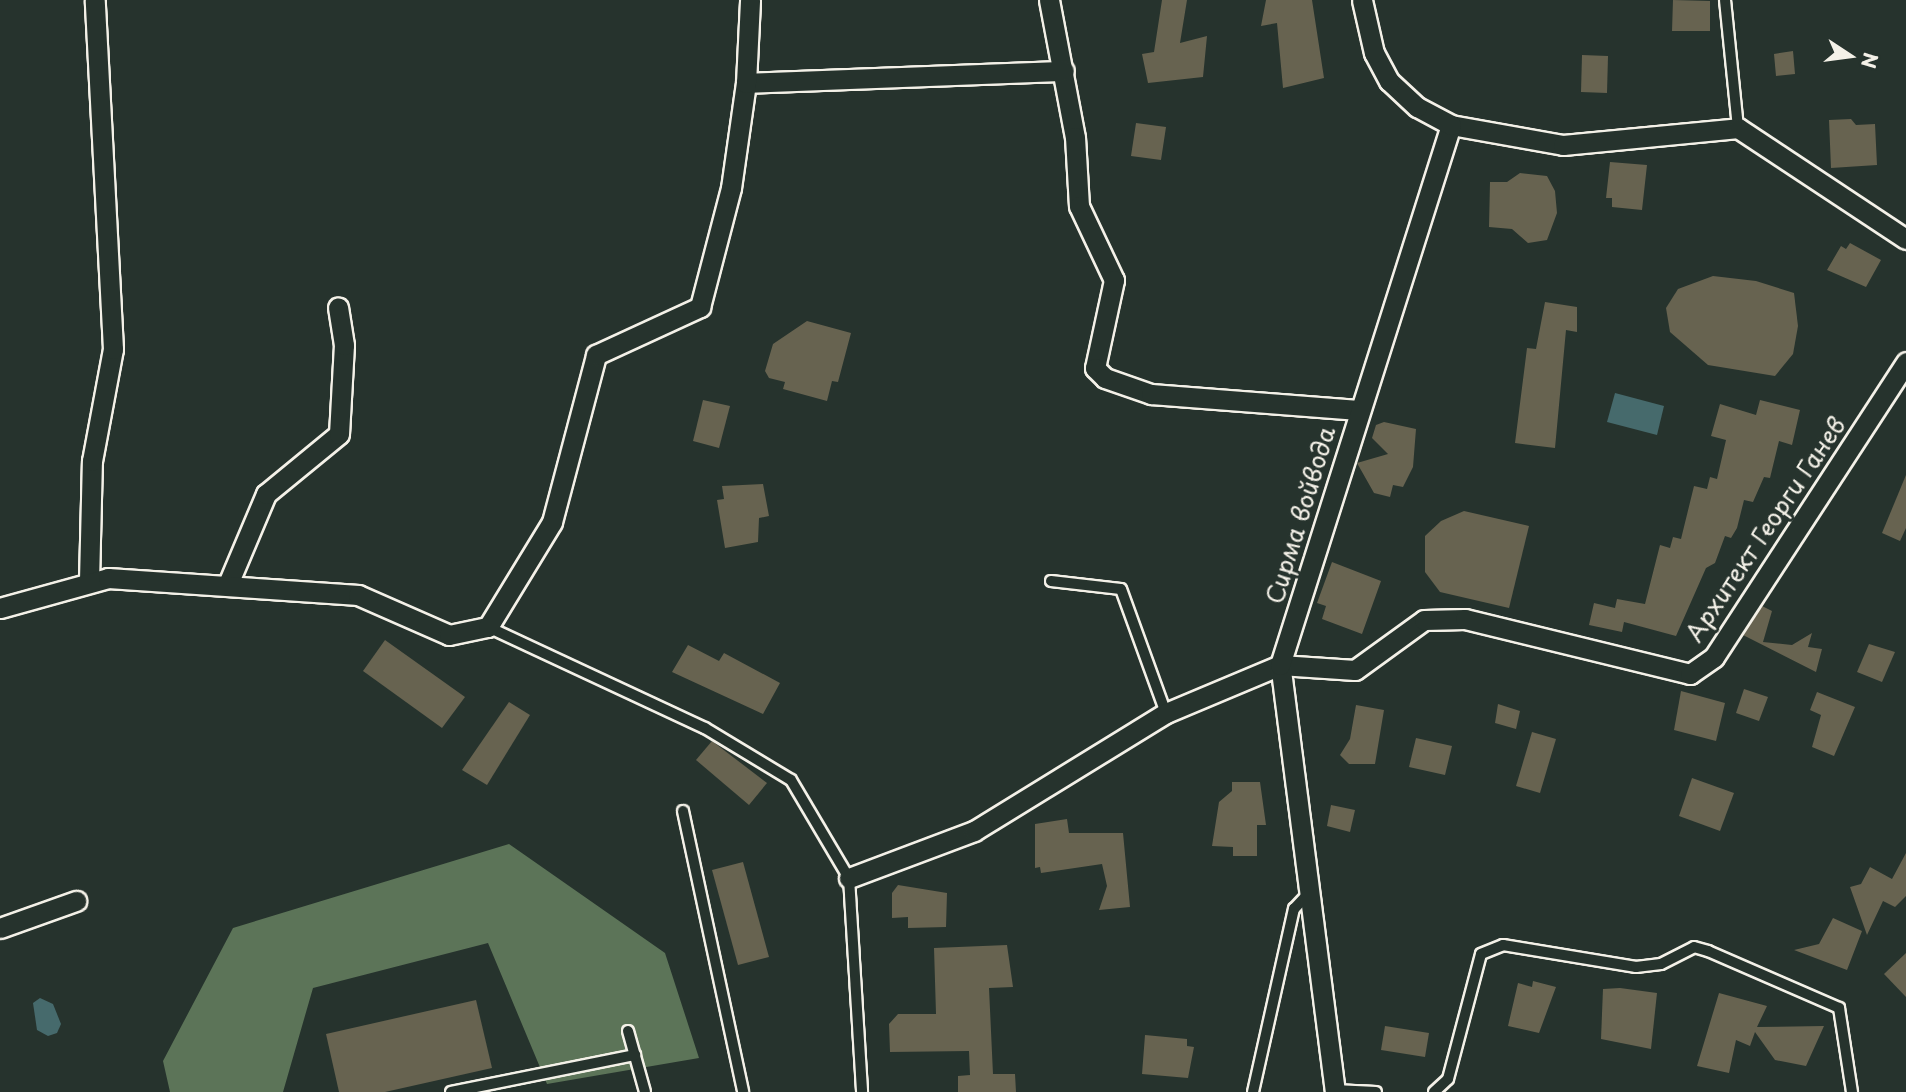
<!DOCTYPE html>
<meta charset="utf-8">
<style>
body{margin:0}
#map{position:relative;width:1906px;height:1092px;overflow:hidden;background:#26332d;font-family:"Playpen Sans",sans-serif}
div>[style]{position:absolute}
.green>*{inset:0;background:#5c7458}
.water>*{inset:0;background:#466a6c}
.building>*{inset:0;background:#676350}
.roads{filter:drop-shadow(2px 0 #f4f1e8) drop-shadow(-2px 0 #f4f1e8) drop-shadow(0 2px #f4f1e8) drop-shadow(0 -2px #f4f1e8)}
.lane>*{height:10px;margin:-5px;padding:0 5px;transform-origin:5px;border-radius:5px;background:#26332d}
.street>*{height:19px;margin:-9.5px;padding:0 9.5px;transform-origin:9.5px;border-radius:9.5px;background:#26332d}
span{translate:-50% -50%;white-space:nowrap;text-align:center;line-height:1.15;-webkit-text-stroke:6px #26332d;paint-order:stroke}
.street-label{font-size:24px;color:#f4f1e8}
.north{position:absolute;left:1815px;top:21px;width:70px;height:70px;-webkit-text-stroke:5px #26332d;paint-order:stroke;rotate:103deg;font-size:19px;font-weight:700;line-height:28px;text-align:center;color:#f4f1e8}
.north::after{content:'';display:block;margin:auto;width:24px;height:32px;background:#f4f1e8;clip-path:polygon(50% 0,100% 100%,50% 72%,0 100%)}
</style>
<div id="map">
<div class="green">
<i style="clip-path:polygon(509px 844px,665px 953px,699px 1058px,547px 1084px,488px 943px,313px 988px,283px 1092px,170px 1092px,163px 1061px,233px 928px)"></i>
</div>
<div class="water">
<i style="clip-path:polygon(1615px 393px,1664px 406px,1657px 435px,1607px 422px)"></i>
<i style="clip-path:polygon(40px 998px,53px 1004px,61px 1024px,57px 1033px,48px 1036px,37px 1030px,33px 1003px)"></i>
</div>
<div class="building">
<i style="clip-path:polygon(1162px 0,1187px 0,1180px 43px,1207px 36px,1203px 77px,1148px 83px,1142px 54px,1154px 52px)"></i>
<i style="clip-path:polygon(1266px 0,1312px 0,1324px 78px,1283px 88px,1277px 23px,1261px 26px)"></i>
<i style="clip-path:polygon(1673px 0,1710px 1px,1710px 31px,1672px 31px)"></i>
<i style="clip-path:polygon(1793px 51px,1795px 74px,1776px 76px,1774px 54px)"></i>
<i style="clip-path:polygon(1582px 55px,1608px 56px,1607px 93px,1581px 92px)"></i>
<i style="clip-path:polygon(1851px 119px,1856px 125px,1875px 124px,1877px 165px,1831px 168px,1829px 120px)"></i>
<i style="clip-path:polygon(1136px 123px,1166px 127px,1161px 160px,1131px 156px)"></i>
<i style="clip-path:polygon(1610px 162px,1647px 165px,1642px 210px,1612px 207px,1612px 198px,1606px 198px)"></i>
<i style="clip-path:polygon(1520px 173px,1547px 176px,1555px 191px,1557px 213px,1547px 240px,1528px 243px,1512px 229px,1489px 227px,1490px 182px,1507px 182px)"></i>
<i style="clip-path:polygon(1850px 243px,1881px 260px,1866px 287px,1827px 270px,1841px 246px,1846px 249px)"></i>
<i style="clip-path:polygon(1713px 276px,1756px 281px,1794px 293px,1798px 326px,1793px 354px,1775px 376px,1708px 365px,1670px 332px,1666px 308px,1678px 289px)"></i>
<i style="clip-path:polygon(1545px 302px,1577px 307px,1577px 332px,1566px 330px,1555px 448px,1515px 443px,1527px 348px,1536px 349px)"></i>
<i style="clip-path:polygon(807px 321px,851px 333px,838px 382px,832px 381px,827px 401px,783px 389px,785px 382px,769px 378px,765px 371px,773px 344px)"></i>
<i style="clip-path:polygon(703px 400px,730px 406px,719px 448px,693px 441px)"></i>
<i style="clip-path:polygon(1760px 400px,1800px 410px,1792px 445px,1779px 441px,1770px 478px,1764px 477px,1753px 502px,1744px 500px,1737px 528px,1731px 538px,1725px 536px,1715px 563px,1706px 568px,1676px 636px,1624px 622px,1622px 632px,1589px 625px,1594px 603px,1615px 608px,1617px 599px,1645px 604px,1660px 545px,1670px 548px,1673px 537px,1681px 539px,1694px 486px,1707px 489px,1710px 477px,1717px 479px,1726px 440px,1711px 436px,1720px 404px,1756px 415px)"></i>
<i style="clip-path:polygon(1384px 422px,1416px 429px,1413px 467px,1403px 487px,1393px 485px,1390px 497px,1374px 493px,1357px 463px,1388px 454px,1372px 438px,1376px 425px)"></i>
<i style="clip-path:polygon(1906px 475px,1906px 528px,1900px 541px,1882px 533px)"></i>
<i style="clip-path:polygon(763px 484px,769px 516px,759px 518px,758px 542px,725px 548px,717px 500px,724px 499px,722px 486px)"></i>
<i style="clip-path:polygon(1464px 511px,1529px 526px,1509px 608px,1440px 592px,1425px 572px,1425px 536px,1441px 521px)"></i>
<i style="clip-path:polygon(1332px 562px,1381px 581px,1362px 634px,1322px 619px,1326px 606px,1317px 603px)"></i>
<i style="clip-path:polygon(1762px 606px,1772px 611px,1763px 642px,1792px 645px,1812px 633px,1808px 647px,1822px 649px,1816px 672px,1743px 635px)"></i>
<i style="clip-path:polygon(385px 640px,465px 697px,442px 728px,363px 671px)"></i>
<i style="clip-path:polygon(1869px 644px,1895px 652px,1882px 682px,1857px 672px)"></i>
<i style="clip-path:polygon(688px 645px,719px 661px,724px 653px,780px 683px,763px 714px,672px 672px)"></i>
<i style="clip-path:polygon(1744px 689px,1768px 697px,1759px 721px,1736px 713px)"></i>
<i style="clip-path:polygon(1681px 691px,1725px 703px,1716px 741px,1674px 730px)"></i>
<i style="clip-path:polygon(1817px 692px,1855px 707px,1834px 756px,1812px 747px,1821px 715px,1810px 710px)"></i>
<i style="clip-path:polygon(509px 702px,530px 715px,487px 785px,462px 770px)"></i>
<i style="clip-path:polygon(1498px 704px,1520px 711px,1516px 729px,1495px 723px)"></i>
<i style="clip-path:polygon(1356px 705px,1384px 710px,1375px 764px,1349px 764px,1340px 755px,1350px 739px)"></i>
<i style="clip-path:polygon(1532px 732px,1556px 739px,1540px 793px,1516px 786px)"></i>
<i style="clip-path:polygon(1416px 738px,1452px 746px,1445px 775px,1409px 767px)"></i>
<i style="clip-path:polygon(712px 741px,767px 783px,749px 805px,696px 760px)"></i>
<i style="clip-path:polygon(1692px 778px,1734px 793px,1720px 831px,1679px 816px)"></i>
<i style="clip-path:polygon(1232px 782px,1260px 782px,1266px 825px,1257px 825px,1257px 856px,1233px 856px,1233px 847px,1212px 846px,1219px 802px,1232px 791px)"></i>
<i style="clip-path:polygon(1331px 805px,1355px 810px,1350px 832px,1327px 826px)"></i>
<i style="clip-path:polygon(1067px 819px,1069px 833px,1123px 833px,1130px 907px,1099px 910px,1107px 886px,1102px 864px,1041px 873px,1040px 867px,1035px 868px,1035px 824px)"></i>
<i style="clip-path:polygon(1906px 853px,1906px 896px,1895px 907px,1883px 901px,1867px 935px,1850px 887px,1861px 884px,1870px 867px,1892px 879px)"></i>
<i style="clip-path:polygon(743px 862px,769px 957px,738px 965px,712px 870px)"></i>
<i style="clip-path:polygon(898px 885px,947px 893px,946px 927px,908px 928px,908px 917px,892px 918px,892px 893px)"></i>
<i style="clip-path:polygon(1833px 918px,1862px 931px,1847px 970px,1794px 950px,1819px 944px)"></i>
<i style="clip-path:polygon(1007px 945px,1013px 987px,989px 988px,993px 1074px,1015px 1074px,1016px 1092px,958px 1092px,958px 1076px,970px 1075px,969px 1051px,890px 1052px,889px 1024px,898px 1014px,936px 1014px,934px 948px)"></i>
<i style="clip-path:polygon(1906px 953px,1906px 997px,1884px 974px)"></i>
<i style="clip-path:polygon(1533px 981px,1556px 987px,1539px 1033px,1508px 1026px,1518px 983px,1532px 987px)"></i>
<i style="clip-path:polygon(1620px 988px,1657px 993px,1651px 1049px,1601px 1039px,1603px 989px)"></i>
<i style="clip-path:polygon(1719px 993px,1767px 1006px,1757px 1027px,1824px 1026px,1806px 1066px,1775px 1060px,1755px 1032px,1750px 1046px,1736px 1040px,1729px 1073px,1697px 1066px)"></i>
<i style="clip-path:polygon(476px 1000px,492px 1068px,385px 1092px,339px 1092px,326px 1034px)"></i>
<i style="clip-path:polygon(1385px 1026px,1429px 1033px,1425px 1057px,1381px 1050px)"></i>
<i style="clip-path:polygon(1145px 1035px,1187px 1039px,1187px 1046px,1194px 1047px,1188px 1078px,1142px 1074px)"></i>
</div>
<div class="roads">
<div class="lane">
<i style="left:1725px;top:0;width:129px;rotate:84.2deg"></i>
<i style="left:1051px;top:581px;width:70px;rotate:6.5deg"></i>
<i style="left:1121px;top:589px;width:132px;rotate:70.1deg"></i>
<i style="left:488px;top:627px;width:239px;rotate:25deg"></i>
<i style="left:705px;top:728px;width:100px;rotate:31.2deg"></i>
<i style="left:791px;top:780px;width:114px;rotate:59.4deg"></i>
<i style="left:849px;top:878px;width:214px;rotate:86.5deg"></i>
<i style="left:683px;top:811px;width:287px;rotate:77.9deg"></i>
<i style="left:628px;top:1031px;width:63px;rotate:74.4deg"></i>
<i style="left:1334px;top:1090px;width:42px;rotate:2.7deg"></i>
<i style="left:451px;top:1092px;width:188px;rotate:-11.4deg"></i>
<i style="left:1253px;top:1092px;width:188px;rotate:-77.4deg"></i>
<i style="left:1294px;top:909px;width:22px;rotate:-47deg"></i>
<i style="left:1434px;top:1092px;width:19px;rotate:-43deg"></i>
<i style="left:1448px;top:1079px;width:129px;rotate:-75.2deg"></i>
<i style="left:1481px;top:954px;width:24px;rotate:-22deg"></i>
<i style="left:1503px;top:945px;width:135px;rotate:9.4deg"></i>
<i style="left:1636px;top:967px;width:25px;rotate:-7deg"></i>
<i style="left:1661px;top:964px;width:37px;rotate:-27deg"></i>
<i style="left:1694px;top:947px;width:15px;rotate:16deg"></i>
<i style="left:1708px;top:951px;width:143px;rotate:23.5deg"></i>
<i style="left:1839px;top:1008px;width:85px;rotate:81.2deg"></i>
</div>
<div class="street">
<i style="left:1049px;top:0;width:139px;rotate:79.3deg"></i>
<i style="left:1075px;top:137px;width:69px;rotate:86.7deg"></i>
<i style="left:1079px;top:206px;width:82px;rotate:64.7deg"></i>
<i style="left:1114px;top:280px;width:90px;rotate:102.2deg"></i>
<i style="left:1095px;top:368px;width:14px;rotate:45deg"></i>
<i style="left:1105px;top:378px;width:49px;rotate:19.2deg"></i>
<i style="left:1151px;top:394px;width:208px;rotate:4.4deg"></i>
<i style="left:746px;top:83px;width:318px;rotate:-2.2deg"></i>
<i style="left:1451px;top:125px;width:114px;rotate:10.1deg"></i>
<i style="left:1563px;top:145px;width:176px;rotate:-5.5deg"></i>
<i style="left:1738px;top:128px;width:201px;rotate:33.5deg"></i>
<i style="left:89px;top:581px;width:120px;rotate:-88.6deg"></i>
<i style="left:92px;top:461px;width:114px;rotate:-79.4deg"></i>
<i style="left:113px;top:349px;width:349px;rotate:-93deg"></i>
<i style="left:228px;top:584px;width:98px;rotate:-67.1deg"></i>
<i style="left:266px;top:494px;width:94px;rotate:-39.4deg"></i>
<i style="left:339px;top:434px;width:89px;rotate:-86.8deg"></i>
<i style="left:344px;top:345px;width:38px;rotate:-99deg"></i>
<i style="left:0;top:608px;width:112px;rotate:-15.5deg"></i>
<i style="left:108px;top:578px;width:251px;rotate:3.9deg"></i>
<i style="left:358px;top:595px;width:99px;rotate:23.7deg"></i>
<i style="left:449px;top:635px;width:40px;rotate:-12deg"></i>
<i style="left:488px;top:627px;width:123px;rotate:-58.6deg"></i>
<i style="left:552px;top:522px;width:173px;rotate:-75.2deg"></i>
<i style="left:596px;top:355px;width:115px;rotate:-24.8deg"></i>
<i style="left:700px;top:307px;width:123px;rotate:-75.4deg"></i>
<i style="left:731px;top:188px;width:106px;rotate:-81.9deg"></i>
<i style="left:746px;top:83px;width:83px;rotate:-87.2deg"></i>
<i style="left:849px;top:878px;width:134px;rotate:-20.6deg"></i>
<i style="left:974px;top:831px;width:225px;rotate:-31.6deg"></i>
<i style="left:1166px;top:713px;width:124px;rotate:-22.8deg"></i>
<i style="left:1280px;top:665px;width:75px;rotate:3.8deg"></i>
<i style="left:1355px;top:670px;width:85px;rotate:-35.9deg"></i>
<i style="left:1424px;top:620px;width:41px;rotate:-1.4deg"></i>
<i style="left:1465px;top:619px;width:232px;rotate:13.7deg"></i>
<i style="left:1690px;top:674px;width:29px;rotate:-35deg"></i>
<i style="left:1714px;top:657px;width:352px;rotate:-56.9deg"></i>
<i style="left:0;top:928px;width:81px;rotate:-19.6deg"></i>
<i style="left:1335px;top:1092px;width:431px;rotate:-97.3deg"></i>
<i style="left:1280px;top:665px;width:566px;rotate:-72.43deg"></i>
<i style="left:1451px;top:125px;width:38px;rotate:-152deg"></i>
<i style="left:1417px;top:107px;width:38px;rotate:-137deg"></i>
<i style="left:1389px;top:81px;width:32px;rotate:-118deg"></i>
<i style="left:1374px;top:53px;width:54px;rotate:-102.8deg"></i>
</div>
</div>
<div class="street-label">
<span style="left:1300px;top:515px;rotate:-73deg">Сирма войвода</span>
<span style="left:1765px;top:529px;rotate:-56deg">Архитект Георги Ганев</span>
</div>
<div class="north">N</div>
</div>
